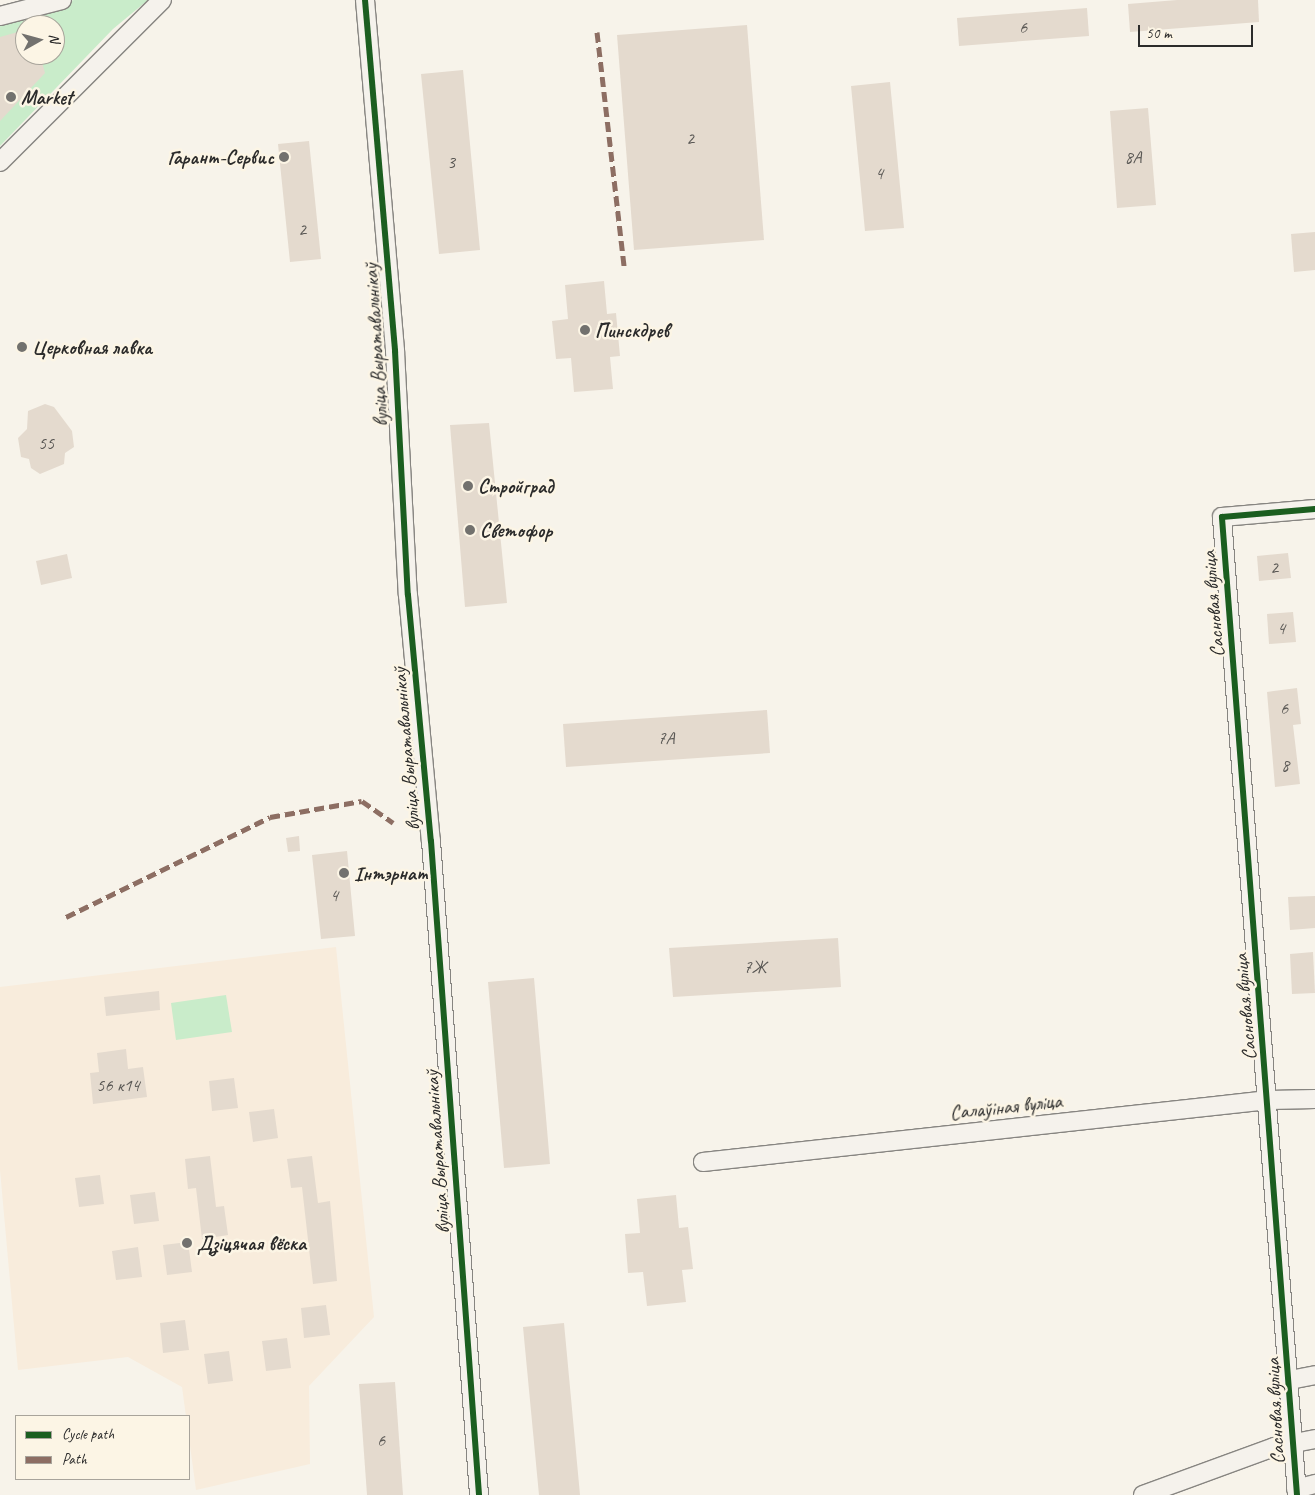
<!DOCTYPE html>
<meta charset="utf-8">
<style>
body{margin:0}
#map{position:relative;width:1315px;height:1495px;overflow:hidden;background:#f7f3ea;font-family:Caveat,sans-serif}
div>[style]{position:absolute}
.built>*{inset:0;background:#f8ecdc}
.green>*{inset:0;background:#c9ecca}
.building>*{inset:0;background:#e4dace}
.roads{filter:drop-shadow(1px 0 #878581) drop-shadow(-1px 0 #878581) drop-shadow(0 1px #878581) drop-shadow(0 -1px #878581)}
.street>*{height:18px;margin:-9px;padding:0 9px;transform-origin:9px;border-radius:9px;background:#f5f2ec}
.quiet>*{height:5px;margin-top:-2.5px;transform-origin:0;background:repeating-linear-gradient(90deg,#8d6e63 0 10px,transparent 0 15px)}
.cycleway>*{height:6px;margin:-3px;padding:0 3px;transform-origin:3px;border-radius:3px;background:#1b5e20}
.dots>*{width:14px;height:14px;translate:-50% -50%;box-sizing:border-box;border:2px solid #fcf5e5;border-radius:50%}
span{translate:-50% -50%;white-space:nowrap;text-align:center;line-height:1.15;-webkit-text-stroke:5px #fcf5e5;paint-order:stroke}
.number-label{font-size:18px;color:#595754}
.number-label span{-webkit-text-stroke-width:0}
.poi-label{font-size:20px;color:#2b2b2b;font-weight:700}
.left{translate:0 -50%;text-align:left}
.right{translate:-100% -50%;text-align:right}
.street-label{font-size:20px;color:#2b2b2b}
.legend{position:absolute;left:15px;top:1415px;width:175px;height:65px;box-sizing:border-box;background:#fcf5e5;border:1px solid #a8a49b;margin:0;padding:6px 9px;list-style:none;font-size:15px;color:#2b2b2b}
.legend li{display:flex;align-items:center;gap:10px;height:25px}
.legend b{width:25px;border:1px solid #a8a49b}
.north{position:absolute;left:15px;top:15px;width:50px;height:50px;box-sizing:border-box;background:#fcf5e5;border:1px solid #a8a49b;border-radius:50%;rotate:83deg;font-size:14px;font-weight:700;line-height:20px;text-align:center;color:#2b2b2b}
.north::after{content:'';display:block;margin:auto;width:18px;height:22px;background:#72716e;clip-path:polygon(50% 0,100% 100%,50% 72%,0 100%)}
.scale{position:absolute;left:1138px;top:25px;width:115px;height:22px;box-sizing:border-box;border:2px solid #2b2b2b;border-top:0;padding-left:6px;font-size:15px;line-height:18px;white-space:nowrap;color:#2b2b2b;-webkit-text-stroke:4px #fcf5e5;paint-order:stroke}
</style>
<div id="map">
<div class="built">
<i style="clip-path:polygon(336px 947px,374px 1317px,309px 1386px,310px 1464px,196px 1490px,182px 1387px,128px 1357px,18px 1370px,0 1170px,0 987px)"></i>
</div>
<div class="green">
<i style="clip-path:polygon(evenodd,74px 0,148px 0,113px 29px,0 146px,0 19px,74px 0,25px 25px,55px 25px,55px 55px,25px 55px,25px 25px)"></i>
<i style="clip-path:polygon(226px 995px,232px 1032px,176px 1040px,171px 1003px)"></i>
</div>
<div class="building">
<i style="clip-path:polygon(1177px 0,1258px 0,1259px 22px,1130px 32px,1128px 4px)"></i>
<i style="clip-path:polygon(1087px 8px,1089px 36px,959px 46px,957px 18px)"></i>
<i style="clip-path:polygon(747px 25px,764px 240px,634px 250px,617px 35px)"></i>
<i style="clip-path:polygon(25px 30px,25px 55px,40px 55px,45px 73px,0 121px,0 37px)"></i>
<i style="clip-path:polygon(463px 70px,480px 250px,439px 254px,421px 74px)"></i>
<i style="clip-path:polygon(890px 82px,904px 228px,865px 231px,851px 86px)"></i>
<i style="clip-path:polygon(1148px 108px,1156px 205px,1117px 208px,1110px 111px)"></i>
<i style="clip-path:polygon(309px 141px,321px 259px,290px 262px,278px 144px)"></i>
<i style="clip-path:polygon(1315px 232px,1315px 270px,1294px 272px,1291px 234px)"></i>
<i style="clip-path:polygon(604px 281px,607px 314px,616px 313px,620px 356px,610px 357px,613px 389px,574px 392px,571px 358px,556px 359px,552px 321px,568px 319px,565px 285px)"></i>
<i style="clip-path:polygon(45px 404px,54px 407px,72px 431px,74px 447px,65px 453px,64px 464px,40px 474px,31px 468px,29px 459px,21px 457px,18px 438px,27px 429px,28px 411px)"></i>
<i style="clip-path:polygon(489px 423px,507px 603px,465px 607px,450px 425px)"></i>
<i style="clip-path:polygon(1288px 553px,1291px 578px,1259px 581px,1257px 556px)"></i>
<i style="clip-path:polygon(67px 554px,72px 578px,41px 585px,36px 561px)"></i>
<i style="clip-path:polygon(1293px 612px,1296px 642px,1269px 644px,1267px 614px)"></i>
<i style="clip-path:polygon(1297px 688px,1301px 724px,1293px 725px,1300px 784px,1275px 787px,1267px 692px)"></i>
<i style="clip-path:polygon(767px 710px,770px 753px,566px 767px,563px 724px)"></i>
<i style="clip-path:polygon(299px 836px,300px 851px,288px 852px,286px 838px)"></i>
<i style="clip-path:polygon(347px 851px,355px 936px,321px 939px,312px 855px)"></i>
<i style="clip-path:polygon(1315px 896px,1315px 928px,1290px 930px,1288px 897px)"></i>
<i style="clip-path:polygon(838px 938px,841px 987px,673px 997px,669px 948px)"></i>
<i style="clip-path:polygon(1313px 952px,1315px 993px,1292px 994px,1290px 954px)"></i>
<i style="clip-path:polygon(534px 978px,550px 1164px,504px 1168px,488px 982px)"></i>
<i style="clip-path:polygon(159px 991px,160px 1010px,106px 1016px,104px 997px)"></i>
<i style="clip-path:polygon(126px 1049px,128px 1069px,143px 1067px,147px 1097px,93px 1104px,90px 1073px,99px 1072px,97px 1053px)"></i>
<i style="clip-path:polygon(234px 1078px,238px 1108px,212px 1111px,209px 1081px)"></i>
<i style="clip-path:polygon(274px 1109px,278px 1138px,253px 1142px,249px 1112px)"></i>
<i style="clip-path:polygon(210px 1156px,216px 1207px,224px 1206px,228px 1235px,202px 1239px,196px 1188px,188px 1189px,185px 1159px)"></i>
<i style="clip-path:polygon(312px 1156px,318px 1203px,330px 1201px,337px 1281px,313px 1284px,302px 1187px,291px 1188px,287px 1159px)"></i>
<i style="clip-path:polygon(100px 1175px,104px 1204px,79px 1207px,75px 1178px)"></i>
<i style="clip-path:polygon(155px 1192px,159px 1221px,134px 1224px,130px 1195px)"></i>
<i style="clip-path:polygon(676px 1195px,679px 1228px,688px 1227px,693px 1269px,682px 1270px,686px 1302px,647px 1306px,643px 1272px,628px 1273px,625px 1234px,640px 1233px,637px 1199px)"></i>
<i style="clip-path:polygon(188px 1242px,192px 1272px,167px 1275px,163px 1245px)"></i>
<i style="clip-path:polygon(138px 1247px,142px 1277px,116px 1280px,112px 1251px)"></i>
<i style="clip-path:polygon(326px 1305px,330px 1335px,304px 1338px,301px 1308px)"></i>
<i style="clip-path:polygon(185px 1320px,189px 1350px,163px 1353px,160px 1323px)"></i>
<i style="clip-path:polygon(564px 1323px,580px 1495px,539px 1495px,523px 1327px)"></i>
<i style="clip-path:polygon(287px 1338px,291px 1368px,266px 1371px,262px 1341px)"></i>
<i style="clip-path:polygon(229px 1351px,233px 1381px,208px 1384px,204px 1354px)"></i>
<i style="clip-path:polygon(395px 1382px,403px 1495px,367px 1495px,359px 1384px)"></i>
</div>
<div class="roads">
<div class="street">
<i style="left:365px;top:0;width:352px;rotate:85.1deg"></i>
<i style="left:395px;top:351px;width:244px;rotate:87deg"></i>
<i style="left:408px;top:595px;width:247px;rotate:84.7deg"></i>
<i style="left:431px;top:841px;width:656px;rotate:85.8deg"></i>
<i style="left:0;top:16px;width:64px;rotate:-14.5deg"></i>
<i style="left:0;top:162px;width:229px;rotate:-45deg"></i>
<i style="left:703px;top:1162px;width:569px;rotate:-6.25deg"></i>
<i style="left:1269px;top:1100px;width:46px;rotate:-1.2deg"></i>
<i style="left:1290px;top:1380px;width:25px;rotate:-11deg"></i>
<i style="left:1296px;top:1489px;width:20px;rotate:-15deg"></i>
<i style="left:1143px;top:1495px;width:140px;rotate:-20.1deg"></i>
<i style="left:1274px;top:1447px;width:42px;rotate:-11deg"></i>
<i style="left:1297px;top:1495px;width:981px;rotate:-94.39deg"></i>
<i style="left:1222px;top:517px;width:93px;rotate:-4.9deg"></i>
</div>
</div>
<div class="quiet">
<i style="left:597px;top:32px;width:236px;rotate:83.4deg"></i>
<i style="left:66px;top:917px;width:227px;rotate:-26.1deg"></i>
<i style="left:270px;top:817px;width:93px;rotate:-9.9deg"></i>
<i style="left:362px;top:801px;width:38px;rotate:35deg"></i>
</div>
<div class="cycleway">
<i style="left:365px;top:0;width:352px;rotate:85.1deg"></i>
<i style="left:395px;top:351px;width:244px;rotate:87deg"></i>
<i style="left:408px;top:595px;width:247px;rotate:84.7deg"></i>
<i style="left:431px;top:841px;width:656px;rotate:85.8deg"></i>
<i style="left:1297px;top:1495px;width:981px;rotate:-94.39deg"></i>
<i style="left:1222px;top:517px;width:93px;rotate:-4.9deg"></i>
</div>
<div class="dots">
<i style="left:11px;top:97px;background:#72716e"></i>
<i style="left:284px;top:157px;background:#72716e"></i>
<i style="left:585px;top:330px;background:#72716e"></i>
<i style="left:22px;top:347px;background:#72716e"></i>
<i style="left:468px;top:486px;background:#72716e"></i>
<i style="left:470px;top:530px;background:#72716e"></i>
<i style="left:344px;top:873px;background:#72716e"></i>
<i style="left:187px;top:1243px;background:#72716e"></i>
</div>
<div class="number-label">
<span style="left:1023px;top:27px">6</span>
<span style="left:690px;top:138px">2</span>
<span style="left:1133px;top:157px">8А</span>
<span style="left:451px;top:162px">3</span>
<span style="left:879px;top:173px">4</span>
<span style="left:302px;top:229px">2</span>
<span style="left:46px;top:443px">55</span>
<span style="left:1274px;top:567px">2</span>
<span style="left:1281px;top:628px">4</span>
<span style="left:1284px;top:708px">6</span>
<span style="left:666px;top:738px">7А</span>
<span style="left:1285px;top:765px">8</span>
<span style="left:334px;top:895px">4</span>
<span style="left:755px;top:967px">7Ж</span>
<span style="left:118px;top:1085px">56 к14</span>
<span style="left:381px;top:1440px">6</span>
</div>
<div class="poi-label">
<span class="left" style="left:21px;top:97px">Market</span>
<span class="right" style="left:274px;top:157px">Гарант-Сервис</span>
<span class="left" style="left:595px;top:330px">Пинскдрев</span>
<span class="left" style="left:32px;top:347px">Церковная лавка</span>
<span class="left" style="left:478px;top:486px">Стройград</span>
<span class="left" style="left:480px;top:530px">Светофор</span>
<span class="left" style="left:354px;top:873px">Інтэрнат</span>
<span class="left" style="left:197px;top:1243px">Дзіцячая вёска</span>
</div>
<div class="street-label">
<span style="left:376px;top:345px;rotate:-94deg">вуліца Выратавальнікаў</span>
<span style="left:1213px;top:604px;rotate:-95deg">Сасновая вуліца</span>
<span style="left:406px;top:749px;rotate:-95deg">вуліца Выратавальнікаў</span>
<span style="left:1245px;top:1007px;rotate:-95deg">Сасновая вуліца</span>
<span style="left:1006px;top:1107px;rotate:-6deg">Салаўіная вуліца</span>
<span style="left:437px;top:1152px;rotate:-94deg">вуліца Выратавальнікаў</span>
<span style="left:1275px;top:1411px;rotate:-93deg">Сасновая вуліца</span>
</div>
<ul class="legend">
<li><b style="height:6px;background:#1b5e20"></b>Cycle path</li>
<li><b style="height:6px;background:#8d6e63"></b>Path</li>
</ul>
<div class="north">N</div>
<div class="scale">50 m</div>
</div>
